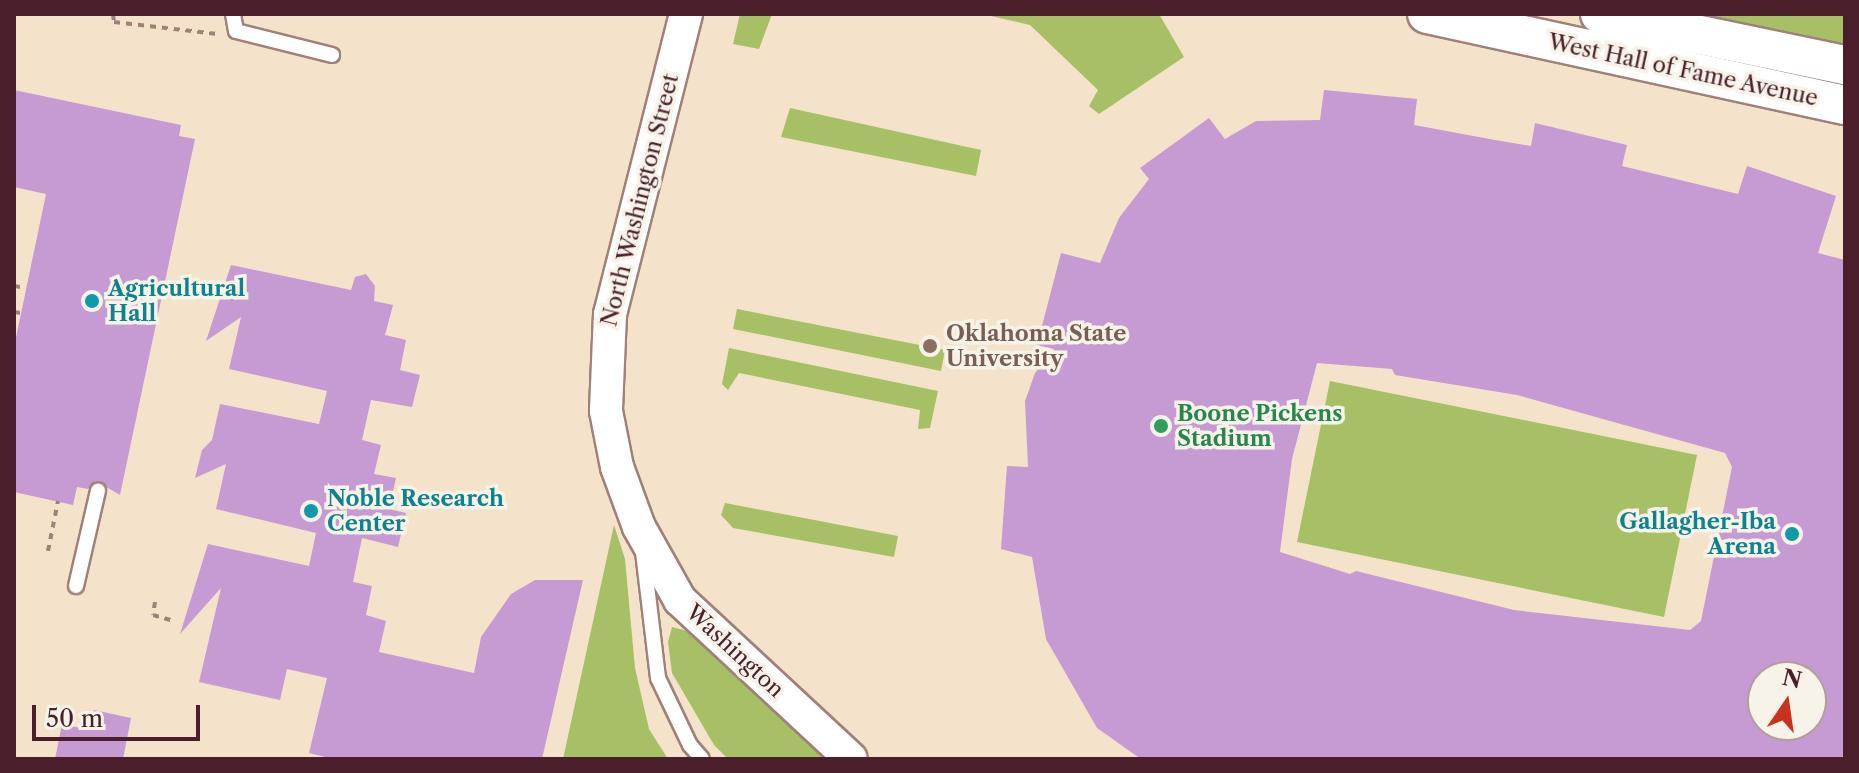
<!DOCTYPE html>
<style>
body{margin:0}
#map{position:relative;width:1859px;height:773px;overflow:hidden;background:#f4e3ca;font-family:"Libre Caslon Text",serif}
div>[style]{position:absolute}
.green>*{inset:0;background:#a7c066}
.building>*{inset:0;background:#c69ad2}
.path>*{height:4px;margin-top:-2px;transform-origin:0;background:repeating-linear-gradient(90deg,#9f817a 0 6px,transparent 0 12px)}
.roads{filter:drop-shadow(2px 0 #9f817a) drop-shadow(-2px 0 #9f817a) drop-shadow(0 2px #9f817a) drop-shadow(0 -2px #9f817a)}
.service>*{height:14px;margin:-7px;padding:0 7px;transform-origin:7px;border-radius:7px;background:#fff}
.tertiary>*{height:32px;margin:-16px;padding:0 16px;transform-origin:16px;border-radius:16px;background:#fff}
.secondary>*{height:38px;margin:-19px;padding:0 19px;transform-origin:19px;border-radius:19px;background:#fff}
.dots>*{width:22px;height:22px;translate:-50% -50%;box-sizing:border-box;border:4px solid #f7f3e8;border-radius:50%}
span{translate:-50% -50%;white-space:nowrap;text-align:center;line-height:1.15;-webkit-text-stroke:7px #f7f3e8;paint-order:stroke}
.street-label{font-size:22px;color:#4a1f2b}
.culture-label{font-size:22px;color:#0d838f;font-weight:700}
.left{translate:0 -50%;text-align:left}
.right{translate:-100% -50%;text-align:right}
.education-label{font-size:22px;color:#785e54;font-weight:700}
.leisure-label{font-size:22px;color:#27864d;font-weight:700}
.frame{position:absolute;inset:0;border:16px solid #4a1f2b;pointer-events:none}
.north{position:absolute;left:1747px;top:661px;width:80px;height:80px;box-sizing:border-box;background:#f7f3e8;border:2px solid #b29e9c;border-radius:50%;rotate:13deg;font-size:22px;font-weight:700;line-height:32px;text-align:center;color:#4a1f2b}
.north::after{content:'';display:block;margin:auto;width:28px;height:36px;background:#c8321e;clip-path:polygon(50% 0,100% 100%,50% 72%,0 100%)}
.scale{position:absolute;left:32px;top:705px;width:168px;height:36px;box-sizing:border-box;border:4px solid #4a1f2b;border-top:0;padding-left:10px;font-size:24px;line-height:28px;white-space:nowrap;color:#4a1f2b;-webkit-text-stroke:6px #f7f3e8;paint-order:stroke}
</style>
<div id="map">
<div class="green">
<i style="clip-path:polygon(740px 14px,772px 14px,759px 49px,733px 44px)"></i>
<i style="clip-path:polygon(982px 14px,1159px 14px,1184px 57px,1099px 114px,1089px 106px,1098px 90px,1030px 25px)"></i>
<i style="clip-path:polygon(1668px 14px,1845px 14px,1845px 54px)"></i>
<i style="clip-path:polygon(790px 108px,981px 150px,976px 176px,781px 137px)"></i>
<i style="clip-path:polygon(737px 309px,945px 350px,941px 371px,733px 329px)"></i>
<i style="clip-path:polygon(729px 348px,938px 391px,930px 428px,918px 429px,920px 410px,739px 373px,728px 390px,722px 384px)"></i>
<i style="clip-path:polygon(1330px 381px,1697px 455px,1664px 617px,1297px 542px)"></i>
<i style="clip-path:polygon(725px 503px,898px 536px,894px 557px,733px 528px,721px 515px)"></i>
<i style="clip-path:polygon(614px 525px,625px 559px,635px 668px,649px 729px,668px 759px,563px 759px)"></i>
<i style="clip-path:polygon(672px 627px,695px 633px,827px 759px,728px 759px,714px 745px,672px 673px,668px 642px)"></i>
</div>
<div class="building">
<i style="clip-path:polygon(14px 90px,181px 125px,179px 136px,195px 139px,120px 495px,96px 481px,88px 489px,77px 487px,73px 505px,14px 492px,14px 347px,46px 194px,14px 187px)"></i>
<i style="clip-path:polygon(evenodd,1324px 90px,1417px 99px,1414px 125px,1495px 140px,1531px 146px,1535px 123px,1627px 145px,1622px 166px,1738px 194px,1747px 166px,1836px 196px,1818px 253px,1845px 260px,1845px 755px,1839px 759px,1141px 759px,1097px 728px,1046px 639px,1032px 557px,1001px 549px,1007px 466px,1028px 467px,1025px 401px,1035px 373px,1054px 349px,1037px 345px,1061px 253px,1100px 263px,1119px 218px,1149px 179px,1140px 168px,1209px 118px,1225px 139px,1256px 121px,1320px 120px,1324px 90px,1317px 363px,1392px 369px,1395px 375px,1517px 395px,1725px 453px,1732px 467px,1701px 621px,1690px 630px,1514px 610px,1356px 571px,1350px 574px,1280px 552px,1292px 459px,1317px 363px,1324px 90px,1763px 677px,1811px 677px,1811px 725px,1763px 725px,1763px 677px)"></i>
<i style="clip-path:polygon(231px 265px,351px 290px,355px 277px,366px 274px,375px 286px,374px 301px,393px 305px,385px 335px,406px 340px,400px 370px,420px 375px,412px 407px,371px 400px,362px 440px,381px 445px,374px 474px,396px 478px,389px 509px,406px 513px,398px 547px,362px 538px,353px 582px,372px 586px,366px 615px,386px 621px,379px 652px,474px 673px,481px 637px,511px 594px,535px 580px,583px 580px,542px 759px,333px 759px,309px 753px,327px 678px,287px 669px,280px 700px,199px 682px,221px 588px,180px 634px,208px 544px,309px 566px,316px 533px,216px 509px,226px 464px,195px 478px,202px 450px,212px 440px,220px 404px,319px 424px,327px 391px,229px 369px,241px 317px,206px 341px)"></i>
<i style="clip-path:polygon(94px 710px,131px 718px,123px 759px,55px 759px,62px 724px,90px 730px)"></i>
</div>
<div class="path">
<i style="left:113px;top:14px;width:8px;rotate:83deg"></i>
<i style="left:114px;top:22px;width:104px;rotate:6.6deg"></i>
<i style="left:14px;top:286px;width:12px;rotate:9deg"></i>
<i style="left:14px;top:312px;width:7px;rotate:8deg"></i>
<i style="left:48px;top:551px;width:51px;rotate:-78.7deg"></i>
<i style="left:155px;top:602px;width:13px;rotate:99deg"></i>
<i style="left:153px;top:615px;width:19px;rotate:16deg"></i>
</div>
<div class="roads">
<div class="service">
<i style="left:233px;top:14px;width:17px;rotate:80deg"></i>
<i style="left:236px;top:31px;width:99px;rotate:14deg"></i>
<i style="left:643px;top:552px;width:127px;rotate:83.2deg"></i>
<i style="left:658px;top:678px;width:74px;rotate:64.5deg"></i>
<i style="left:690px;top:745px;width:18px;rotate:49deg"></i>
<i style="left:76px;top:586px;width:98px;rotate:-77deg"></i>
</div>
<div class="tertiary">
<i style="left:686px;top:14px;width:309px;rotate:104.2deg"></i>
<i style="left:610px;top:314px;width:97px;rotate:92.4deg"></i>
<i style="left:606px;top:411px;width:57px;rotate:78.9deg"></i>
<i style="left:617px;top:467px;width:64px;rotate:69.9deg"></i>
<i style="left:639px;top:527px;width:84px;rotate:60.7deg"></i>
<i style="left:680px;top:600px;width:233px;rotate:42.9deg"></i>
</div>
<div class="secondary">
<i style="left:1427px;top:14px;width:428px;rotate:12.3deg"></i>
<i style="left:1600px;top:14px;width:250px;rotate:11.8deg"></i>
</div>
</div>
<div class="dots">
<i style="left:92px;top:301px;background:#0f9aa8"></i>
<i style="left:930px;top:346px;background:#8d6e63"></i>
<i style="left:1161px;top:426px;background:#2e9e5b"></i>
<i style="left:311px;top:511px;background:#0f9aa8"></i>
<i style="left:1792px;top:534px;background:#0f9aa8"></i>
</div>
<div class="street-label">
<span style="left:1683px;top:70px;rotate:12deg">West Hall of Fame Avenue</span>
<span style="left:640px;top:200px;rotate:-76deg">North Washington Street</span>
<span style="left:735px;top:651px;rotate:43deg">Washington</span>
</div>
<div class="culture-label">
<span class="left" style="left:108px;top:301px">Agricultural<br>Hall</span>
<span class="left" style="left:327px;top:511px">Noble Research<br>Center</span>
<span class="right" style="left:1776px;top:534px">Gallagher-Iba<br>Arena</span>
</div>
<div class="education-label">
<span class="left" style="left:946px;top:346px">Oklahoma State<br>University</span>
</div>
<div class="leisure-label">
<span class="left" style="left:1177px;top:426px">Boone Pickens<br>Stadium</span>
</div>
<div class="frame"></div>
<div class="north">N</div>
<div class="scale">50 m</div>
</div>
